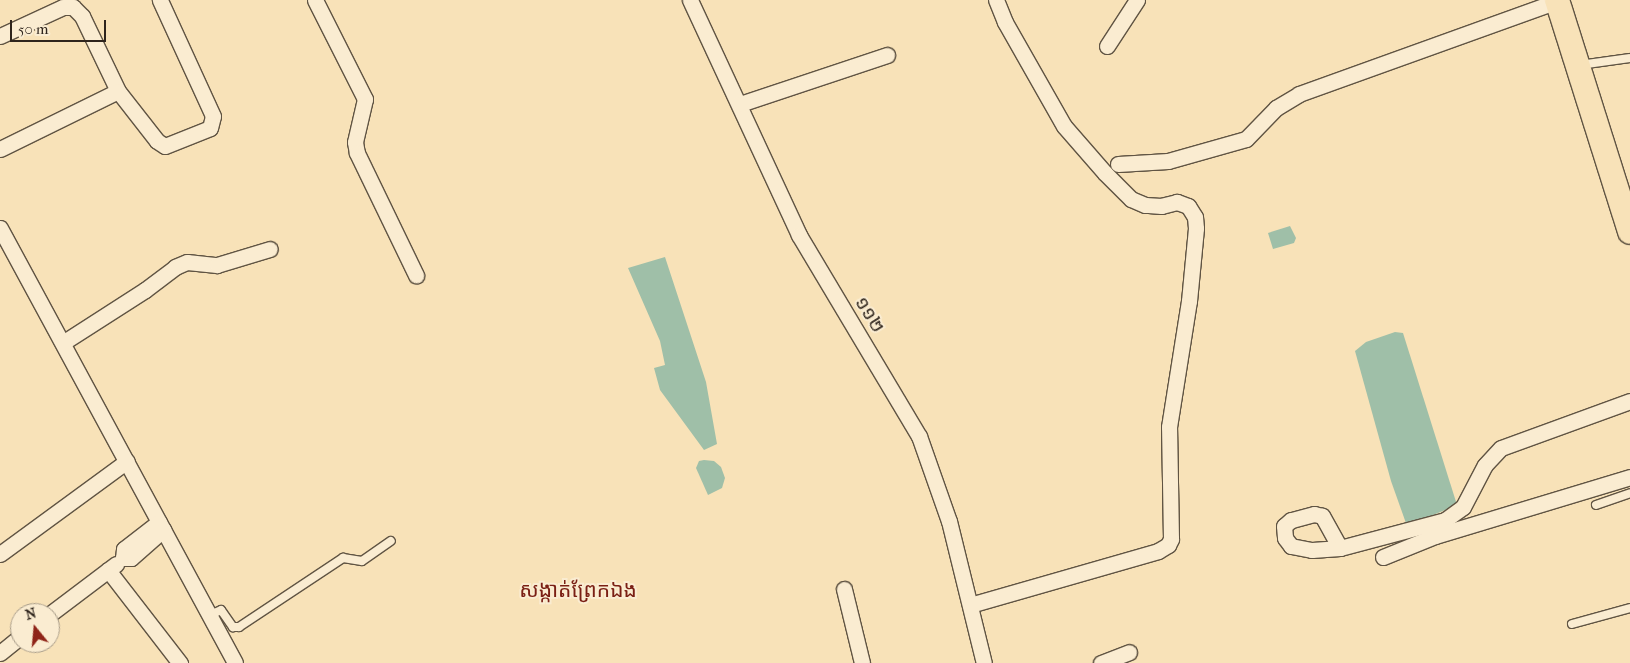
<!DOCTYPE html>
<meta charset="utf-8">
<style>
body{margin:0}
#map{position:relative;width:1630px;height:663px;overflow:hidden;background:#f8e2b8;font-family:"IM FELL French Canon","Noto Sans Khmer",serif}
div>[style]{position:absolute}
.water>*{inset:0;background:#9fbfa8}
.roads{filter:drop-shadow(1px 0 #605443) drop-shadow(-1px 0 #605443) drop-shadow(0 1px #605443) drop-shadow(0 -1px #605443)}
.service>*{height:8px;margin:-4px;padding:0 4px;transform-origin:4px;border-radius:4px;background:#faecd1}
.minor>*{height:15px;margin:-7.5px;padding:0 7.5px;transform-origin:7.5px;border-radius:7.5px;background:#faecd1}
.primary>*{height:24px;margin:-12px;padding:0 12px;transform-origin:12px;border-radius:12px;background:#f8e2b8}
span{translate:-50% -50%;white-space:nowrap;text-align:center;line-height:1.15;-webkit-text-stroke:4px #faecd1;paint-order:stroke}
.street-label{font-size:19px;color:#2e241c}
.quarter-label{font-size:21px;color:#7a1f14}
.north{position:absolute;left:10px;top:603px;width:50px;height:50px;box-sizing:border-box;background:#faecd1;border:1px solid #a89c89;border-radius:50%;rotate:343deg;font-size:14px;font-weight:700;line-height:20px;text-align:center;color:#2e241c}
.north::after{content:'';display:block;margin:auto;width:18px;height:22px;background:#8f2418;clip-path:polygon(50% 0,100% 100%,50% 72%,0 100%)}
.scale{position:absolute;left:10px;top:20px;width:96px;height:22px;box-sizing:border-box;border:2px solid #2e241c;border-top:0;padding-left:6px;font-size:15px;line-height:18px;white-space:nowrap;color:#2e241c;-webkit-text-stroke:4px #faecd1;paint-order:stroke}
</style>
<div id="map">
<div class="water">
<i style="clip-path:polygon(1290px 226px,1296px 238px,1294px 243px,1273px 249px,1268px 233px)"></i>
<i style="clip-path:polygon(665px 257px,706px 382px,717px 444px,704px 450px,660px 390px,654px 368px,665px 365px,660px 341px,628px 268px)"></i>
<i style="clip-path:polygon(1395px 332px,1403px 333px,1457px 505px,1407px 526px,1391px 481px,1355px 351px,1366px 342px)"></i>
<i style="clip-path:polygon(704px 460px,714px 461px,721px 467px,725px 478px,722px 488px,708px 495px,696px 468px,699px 461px)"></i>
</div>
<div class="roads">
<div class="service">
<i style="left:1580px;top:65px;width:50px;rotate:-8deg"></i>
<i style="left:1596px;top:505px;width:36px;rotate:-19deg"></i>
<i style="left:210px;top:615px;width:12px;rotate:-24deg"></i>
<i style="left:221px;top:610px;width:21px;rotate:55deg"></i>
<i style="left:233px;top:627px;width:6px"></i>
<i style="left:239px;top:627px;width:125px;rotate:-33.6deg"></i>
<i style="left:343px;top:558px;width:19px;rotate:9deg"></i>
<i style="left:362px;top:561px;width:35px;rotate:-35deg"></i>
<i style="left:1572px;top:624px;width:60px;rotate:-15.4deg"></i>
</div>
<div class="minor">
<i style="left:315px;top:0;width:111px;rotate:63.2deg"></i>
<i style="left:365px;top:99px;width:44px;rotate:103.1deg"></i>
<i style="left:355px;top:142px;width:11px;rotate:80deg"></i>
<i style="left:357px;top:153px;width:136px;rotate:64.2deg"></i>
<i style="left:690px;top:0;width:259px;rotate:65.1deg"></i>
<i style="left:799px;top:235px;width:234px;rotate:59.2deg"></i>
<i style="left:919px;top:436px;width:90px;rotate:70.6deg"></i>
<i style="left:949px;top:521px;width:146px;rotate:76.2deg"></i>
<i style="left:0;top:36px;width:69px;rotate:-24.7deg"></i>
<i style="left:63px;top:7px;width:10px"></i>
<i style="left:73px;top:7px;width:13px;rotate:45deg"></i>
<i style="left:82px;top:16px;width:83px;rotate:64.4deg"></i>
<i style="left:118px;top:91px;width:63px;rotate:52deg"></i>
<i style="left:157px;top:141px;width:9px;rotate:32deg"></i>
<i style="left:165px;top:146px;width:48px;rotate:-21.8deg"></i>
<i style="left:210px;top:128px;width:12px;rotate:-76deg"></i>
<i style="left:213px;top:116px;width:128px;rotate:-114.6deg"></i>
<i style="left:1107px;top:46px;width:55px;rotate:-56.9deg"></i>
<i style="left:740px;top:104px;width:155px;rotate:-18.4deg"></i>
<i style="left:0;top:149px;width:131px;rotate:-26.2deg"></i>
<i style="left:1118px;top:164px;width:50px;rotate:-3.4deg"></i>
<i style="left:1168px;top:161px;width:81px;rotate:-15.8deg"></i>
<i style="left:1246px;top:139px;width:43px;rotate:-45.9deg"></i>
<i style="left:1276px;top:108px;width:27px;rotate:-31deg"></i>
<i style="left:1299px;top:94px;width:274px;rotate:-19.8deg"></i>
<i style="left:0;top:228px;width:494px;rotate:61.6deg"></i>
<i style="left:64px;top:342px;width:96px;rotate:-32.7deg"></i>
<i style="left:145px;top:290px;width:38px;rotate:-37deg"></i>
<i style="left:175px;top:267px;width:13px;rotate:-23deg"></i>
<i style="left:187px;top:262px;width:30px;rotate:6deg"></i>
<i style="left:217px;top:265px;width:55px;rotate:-16.8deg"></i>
<i style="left:159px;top:522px;width:44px;rotate:142.4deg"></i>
<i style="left:124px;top:549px;width:9px;rotate:96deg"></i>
<i style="left:123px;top:558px;width:8px"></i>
<i style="left:131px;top:558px;width:43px;rotate:-41.2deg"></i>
<i style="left:1340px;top:548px;width:37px;rotate:-119deg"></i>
<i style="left:1322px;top:516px;width:8px;rotate:-166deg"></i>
<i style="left:1314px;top:514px;width:24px;rotate:165deg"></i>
<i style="left:1291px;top:520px;width:9px;rotate:139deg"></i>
<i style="left:1284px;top:526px;width:12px;rotate:85deg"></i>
<i style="left:1285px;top:538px;width:10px;rotate:53deg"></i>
<i style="left:1291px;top:546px;width:21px;rotate:11deg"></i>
<i style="left:1312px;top:550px;width:28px;rotate:-4deg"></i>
<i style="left:1340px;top:548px;width:109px;rotate:-14.9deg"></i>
<i style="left:1445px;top:520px;width:22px;rotate:-36deg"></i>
<i style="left:1463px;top:507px;width:47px;rotate:-62.4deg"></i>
<i style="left:1485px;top:465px;width:23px;rotate:-47deg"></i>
<i style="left:1501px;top:448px;width:137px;rotate:-20deg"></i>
<i style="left:0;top:554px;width:157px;rotate:-36.2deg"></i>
<i style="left:1383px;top:557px;width:56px;rotate:-22deg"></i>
<i style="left:1435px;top:536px;width:204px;rotate:-16.8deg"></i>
<i style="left:108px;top:570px;width:118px;rotate:52.3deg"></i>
<i style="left:844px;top:589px;width:76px;rotate:76.3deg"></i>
<i style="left:970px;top:605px;width:196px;rotate:-16deg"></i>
<i style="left:1158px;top:551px;width:12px;rotate:-31deg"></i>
<i style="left:1168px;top:545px;width:7px;rotate:-63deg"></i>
<i style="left:1171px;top:539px;width:112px;rotate:-91deg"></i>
<i style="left:1169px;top:427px;width:128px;rotate:-81deg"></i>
<i style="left:1189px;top:301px;width:73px;rotate:-84.5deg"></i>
<i style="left:1196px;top:228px;width:11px;rotate:-95deg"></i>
<i style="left:1195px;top:217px;width:13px;rotate:-122deg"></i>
<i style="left:1188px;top:206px;width:12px;rotate:-160deg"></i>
<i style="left:1177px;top:202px;width:16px;rotate:166deg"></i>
<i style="left:1161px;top:206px;width:16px;rotate:-176deg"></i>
<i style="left:1145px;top:205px;width:15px;rotate:-157deg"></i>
<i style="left:1131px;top:199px;width:37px;rotate:-135deg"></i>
<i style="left:1105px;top:173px;width:62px;rotate:-131.1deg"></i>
<i style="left:1064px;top:126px;width:120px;rotate:-119.6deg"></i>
<i style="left:1005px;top:22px;width:24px;rotate:-112deg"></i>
<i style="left:50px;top:614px;width:83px;rotate:-37.1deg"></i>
<i style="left:0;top:653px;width:26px;rotate:-39deg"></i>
<i style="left:1101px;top:663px;width:30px;rotate:-21deg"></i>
</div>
<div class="primary">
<i style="left:1557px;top:0;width:243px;rotate:72.5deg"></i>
</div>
</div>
<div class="street-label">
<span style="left:869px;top:315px;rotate:58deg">១១២</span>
</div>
<div class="quarter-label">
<span style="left:578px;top:590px">សង្កាត់ព្រែកឯង</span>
</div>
<div class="north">N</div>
<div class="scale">50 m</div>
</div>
